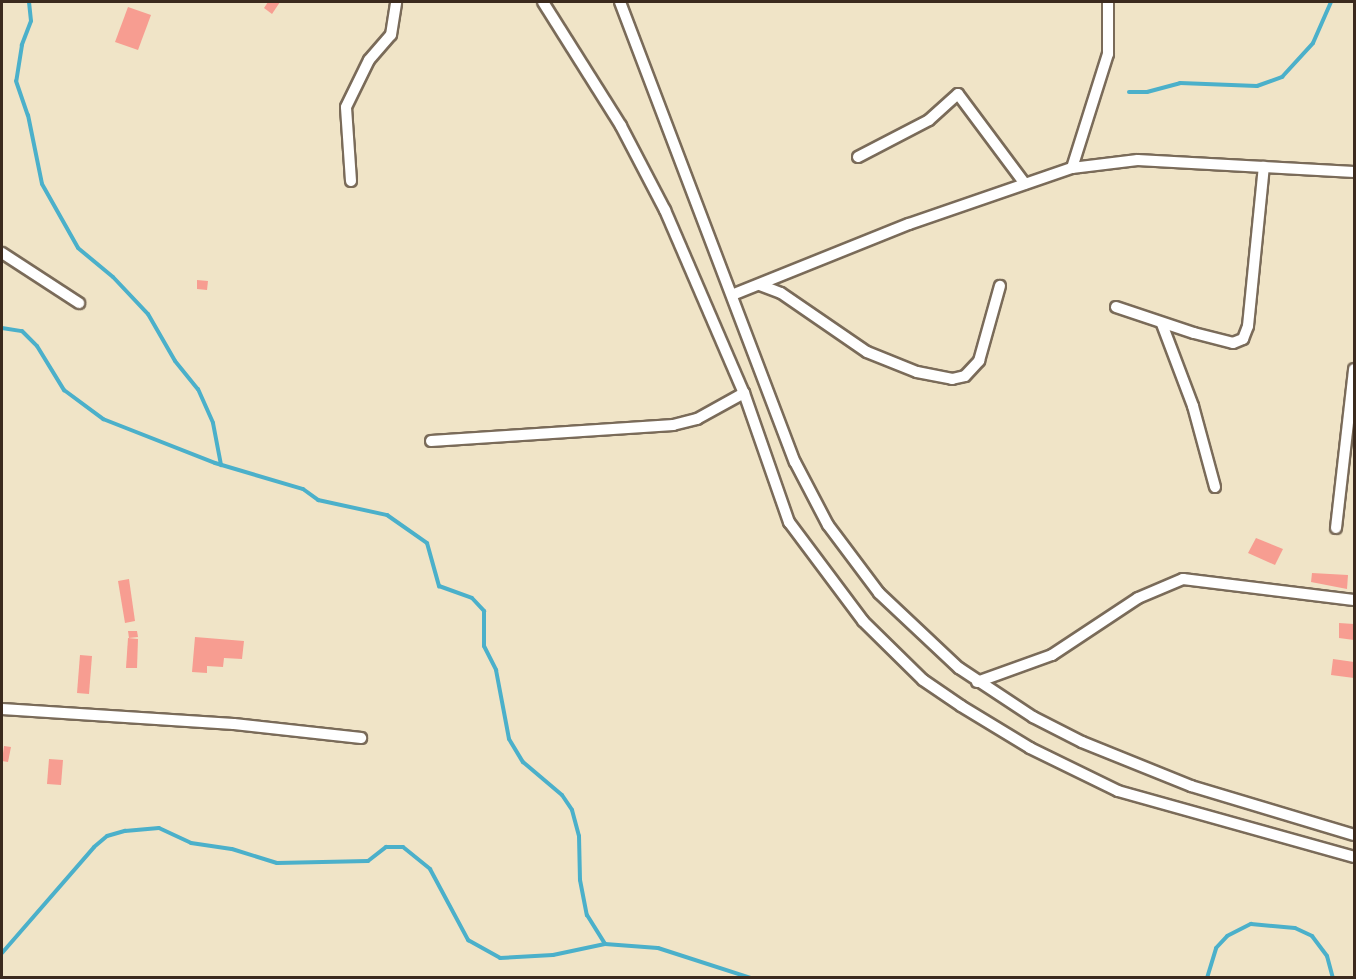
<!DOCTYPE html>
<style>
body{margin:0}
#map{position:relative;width:1356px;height:979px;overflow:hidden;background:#f0e4c7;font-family:Kalam,sans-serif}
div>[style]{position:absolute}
.stream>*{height:4px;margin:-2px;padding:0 2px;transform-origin:2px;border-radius:2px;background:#4bb0ca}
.building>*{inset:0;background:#f79d91}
.roads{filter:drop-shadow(2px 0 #7a6b59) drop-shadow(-2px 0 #7a6b59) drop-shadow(0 2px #7a6b59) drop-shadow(0 -2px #7a6b59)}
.minor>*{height:10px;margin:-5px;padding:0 5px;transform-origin:5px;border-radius:5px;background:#fff}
span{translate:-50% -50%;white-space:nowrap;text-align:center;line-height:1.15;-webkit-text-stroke:5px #fdfcf7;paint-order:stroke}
.frame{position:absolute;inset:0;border:3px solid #3b2a1e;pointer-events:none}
</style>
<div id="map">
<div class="stream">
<i style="left:29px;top:2px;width:19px;rotate:84deg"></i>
<i style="left:31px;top:21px;width:26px;rotate:111deg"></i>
<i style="left:22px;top:45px;width:36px;rotate:99deg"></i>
<i style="left:16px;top:81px;width:36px;rotate:71deg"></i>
<i style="left:28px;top:115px;width:70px;rotate:78.5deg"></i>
<i style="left:42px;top:184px;width:73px;rotate:60.6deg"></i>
<i style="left:78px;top:248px;width:45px;rotate:39.6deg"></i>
<i style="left:113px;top:277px;width:51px;rotate:46.6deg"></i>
<i style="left:148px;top:314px;width:54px;rotate:60.1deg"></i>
<i style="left:175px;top:361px;width:36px;rotate:51deg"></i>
<i style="left:198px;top:389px;width:37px;rotate:66deg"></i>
<i style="left:213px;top:423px;width:43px;rotate:79.2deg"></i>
<i style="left:1129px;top:92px;width:18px"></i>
<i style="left:1147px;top:92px;width:34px;rotate:-15deg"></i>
<i style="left:1180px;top:83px;width:77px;rotate:2.2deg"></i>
<i style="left:1257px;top:86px;width:27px;rotate:-20deg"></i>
<i style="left:1282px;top:77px;width:46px;rotate:-47.6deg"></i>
<i style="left:1313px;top:43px;width:45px;rotate:-66.3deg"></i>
<i style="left:2px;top:328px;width:20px;rotate:9deg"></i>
<i style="left:22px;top:331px;width:21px;rotate:45deg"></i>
<i style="left:37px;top:346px;width:52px;rotate:58.5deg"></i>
<i style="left:64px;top:390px;width:49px;rotate:36.6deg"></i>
<i style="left:103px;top:419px;width:120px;rotate:21.4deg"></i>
<i style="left:215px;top:463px;width:92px;rotate:16.5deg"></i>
<i style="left:303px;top:489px;width:19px;rotate:36deg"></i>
<i style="left:318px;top:500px;width:71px;rotate:12.3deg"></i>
<i style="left:387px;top:515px;width:49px;rotate:35deg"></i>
<i style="left:427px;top:543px;width:45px;rotate:74.4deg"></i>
<i style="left:439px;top:586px;width:35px;rotate:20deg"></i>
<i style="left:472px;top:598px;width:18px;rotate:47deg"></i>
<i style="left:484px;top:611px;width:35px;rotate:90deg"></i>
<i style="left:484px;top:646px;width:27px;rotate:63deg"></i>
<i style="left:496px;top:670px;width:70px;rotate:79.3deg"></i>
<i style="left:509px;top:739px;width:27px;rotate:59deg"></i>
<i style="left:523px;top:762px;width:51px;rotate:40.2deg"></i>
<i style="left:562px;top:795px;width:18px;rotate:56deg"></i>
<i style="left:572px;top:810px;width:27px;rotate:75deg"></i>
<i style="left:579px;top:836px;width:44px;rotate:88.7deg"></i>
<i style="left:580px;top:880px;width:36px;rotate:79deg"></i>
<i style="left:587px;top:915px;width:34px;rotate:58deg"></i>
<i style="left:2px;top:953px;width:140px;rotate:-49deg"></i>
<i style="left:94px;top:847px;width:17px;rotate:-40deg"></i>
<i style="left:107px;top:836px;width:19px;rotate:-16deg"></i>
<i style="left:125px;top:831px;width:34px;rotate:-5deg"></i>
<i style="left:159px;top:828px;width:35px;rotate:25deg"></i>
<i style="left:191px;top:843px;width:41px;rotate:8.3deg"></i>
<i style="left:232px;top:849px;width:47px;rotate:17.3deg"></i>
<i style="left:277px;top:863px;width:91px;rotate:-1.3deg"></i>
<i style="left:368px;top:861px;width:23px;rotate:-38deg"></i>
<i style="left:386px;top:847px;width:17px"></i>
<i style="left:403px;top:847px;width:35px;rotate:39deg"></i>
<i style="left:430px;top:869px;width:81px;rotate:61.8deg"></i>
<i style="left:468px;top:940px;width:37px;rotate:29deg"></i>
<i style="left:500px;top:958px;width:53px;rotate:-3.2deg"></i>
<i style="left:553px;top:955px;width:53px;rotate:-11.9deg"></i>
<i style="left:605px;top:944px;width:53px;rotate:4.3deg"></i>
<i style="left:658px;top:948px;width:98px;rotate:17.9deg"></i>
<i style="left:1207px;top:978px;width:31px;rotate:-73deg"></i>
<i style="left:1216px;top:948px;width:16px;rotate:-47deg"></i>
<i style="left:1227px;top:936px;width:27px;rotate:-27deg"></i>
<i style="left:1251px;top:924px;width:44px;rotate:5.2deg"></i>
<i style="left:1295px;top:928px;width:19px;rotate:25deg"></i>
<i style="left:1312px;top:936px;width:25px;rotate:53deg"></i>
<i style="left:1327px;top:956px;width:23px;rotate:75deg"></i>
</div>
<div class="building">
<i style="clip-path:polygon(268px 2px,280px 2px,272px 14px,264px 8px)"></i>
<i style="clip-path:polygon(128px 7px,151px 15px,138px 50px,115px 42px)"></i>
<i style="clip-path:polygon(197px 280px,208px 281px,207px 290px,197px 289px)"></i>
<i style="clip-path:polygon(1256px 538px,1283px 549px,1275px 565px,1248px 553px)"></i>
<i style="clip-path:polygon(1312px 573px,1348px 575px,1347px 589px,1311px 582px)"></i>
<i style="clip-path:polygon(129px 579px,135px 621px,125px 623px,118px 581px)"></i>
<i style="clip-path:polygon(1339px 623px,1354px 624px,1354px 640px,1339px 638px)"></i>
<i style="clip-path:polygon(128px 631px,137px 631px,138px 637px,129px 638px)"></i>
<i style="clip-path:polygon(195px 637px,244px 641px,242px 659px,224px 658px,223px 667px,207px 666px,207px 673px,192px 672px)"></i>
<i style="clip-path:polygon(128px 638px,138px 639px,137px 668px,126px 668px)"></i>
<i style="clip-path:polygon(80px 655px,92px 656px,89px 694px,77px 693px)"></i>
<i style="clip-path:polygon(1333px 659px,1354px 662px,1354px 678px,1331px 675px)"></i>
<i style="clip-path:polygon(4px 746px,11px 747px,8px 762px,2px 761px)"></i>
<i style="clip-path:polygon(49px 759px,63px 760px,61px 785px,47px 784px)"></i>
</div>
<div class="roads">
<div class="minor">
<i style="left:543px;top:2px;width:146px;rotate:57.8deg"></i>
<i style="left:621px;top:126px;width:95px;rotate:62.4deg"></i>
<i style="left:665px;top:210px;width:199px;rotate:66.7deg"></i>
<i style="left:744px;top:393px;width:137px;rotate:70.8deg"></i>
<i style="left:789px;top:522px;width:124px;rotate:53.2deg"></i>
<i style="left:863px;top:621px;width:84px;rotate:44.5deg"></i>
<i style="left:923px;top:680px;width:46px;rotate:34.4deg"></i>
<i style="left:961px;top:706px;width:81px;rotate:31.3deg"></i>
<i style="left:1030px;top:748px;width:98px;rotate:26deg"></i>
<i style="left:1118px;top:791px;width:245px;rotate:15.6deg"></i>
<i style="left:620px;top:2px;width:492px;rotate:69.2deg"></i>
<i style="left:795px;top:462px;width:71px;rotate:62.4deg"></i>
<i style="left:828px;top:525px;width:85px;rotate:53.1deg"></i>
<i style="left:879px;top:593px;width:110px;rotate:43.2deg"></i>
<i style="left:959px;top:668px;width:89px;rotate:33.5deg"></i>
<i style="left:1033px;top:717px;width:55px;rotate:27deg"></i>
<i style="left:1082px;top:742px;width:118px;rotate:22deg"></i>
<i style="left:1191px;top:786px;width:170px;rotate:16.7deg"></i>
<i style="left:858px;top:157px;width:80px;rotate:-27.5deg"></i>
<i style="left:929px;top:120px;width:39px;rotate:-42deg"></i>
<i style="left:958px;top:94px;width:112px;rotate:53.3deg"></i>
<i style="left:1072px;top:168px;width:120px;rotate:-72.5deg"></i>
<i style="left:1108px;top:54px;width:52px;rotate:-90deg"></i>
<i style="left:351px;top:181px;width:74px;rotate:-93.9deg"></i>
<i style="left:346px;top:107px;width:52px;rotate:-63.9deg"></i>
<i style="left:369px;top:60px;width:33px;rotate:-49deg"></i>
<i style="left:391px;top:35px;width:33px;rotate:-81deg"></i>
<i style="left:2px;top:253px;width:92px;rotate:33deg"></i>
<i style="left:760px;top:285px;width:22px;rotate:21deg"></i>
<i style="left:781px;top:293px;width:104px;rotate:34.5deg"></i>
<i style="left:867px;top:352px;width:54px;rotate:21.8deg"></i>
<i style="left:917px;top:372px;width:36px;rotate:11deg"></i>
<i style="left:952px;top:379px;width:13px;rotate:-13deg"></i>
<i style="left:965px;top:376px;width:21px;rotate:-47deg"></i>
<i style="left:979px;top:361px;width:78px;rotate:-74.4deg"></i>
<i style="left:732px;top:295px;width:191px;rotate:-21.9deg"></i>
<i style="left:909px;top:224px;width:172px;rotate:-19deg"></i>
<i style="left:1072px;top:168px;width:66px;rotate:-6.9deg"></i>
<i style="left:1138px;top:160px;width:216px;rotate:3.2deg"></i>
<i style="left:1116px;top:307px;width:82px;rotate:18.4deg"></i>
<i style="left:1194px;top:333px;width:40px;rotate:14.4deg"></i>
<i style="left:1233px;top:343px;width:11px;rotate:-22deg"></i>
<i style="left:1243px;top:339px;width:14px;rotate:-69deg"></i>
<i style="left:1248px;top:326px;width:160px;rotate:-84.3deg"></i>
<i style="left:1162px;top:324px;width:88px;rotate:69.3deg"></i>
<i style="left:1193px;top:406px;width:84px;rotate:74.8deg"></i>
<i style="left:431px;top:441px;width:243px;rotate:-3.8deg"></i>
<i style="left:673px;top:425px;width:25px;rotate:-14deg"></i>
<i style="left:697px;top:419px;width:54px;rotate:-29deg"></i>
<i style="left:1336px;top:528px;width:160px;rotate:-83.5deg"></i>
<i style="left:977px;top:682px;width:80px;rotate:-19.8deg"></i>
<i style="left:1052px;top:655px;width:103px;rotate:-33.5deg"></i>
<i style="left:1138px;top:598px;width:49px;rotate:-22.9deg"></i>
<i style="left:1183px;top:579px;width:172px;rotate:7deg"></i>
<i style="left:2px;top:709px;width:232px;rotate:3.7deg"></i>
<i style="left:234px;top:724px;width:128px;rotate:6.3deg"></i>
</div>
</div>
<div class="frame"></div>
</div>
